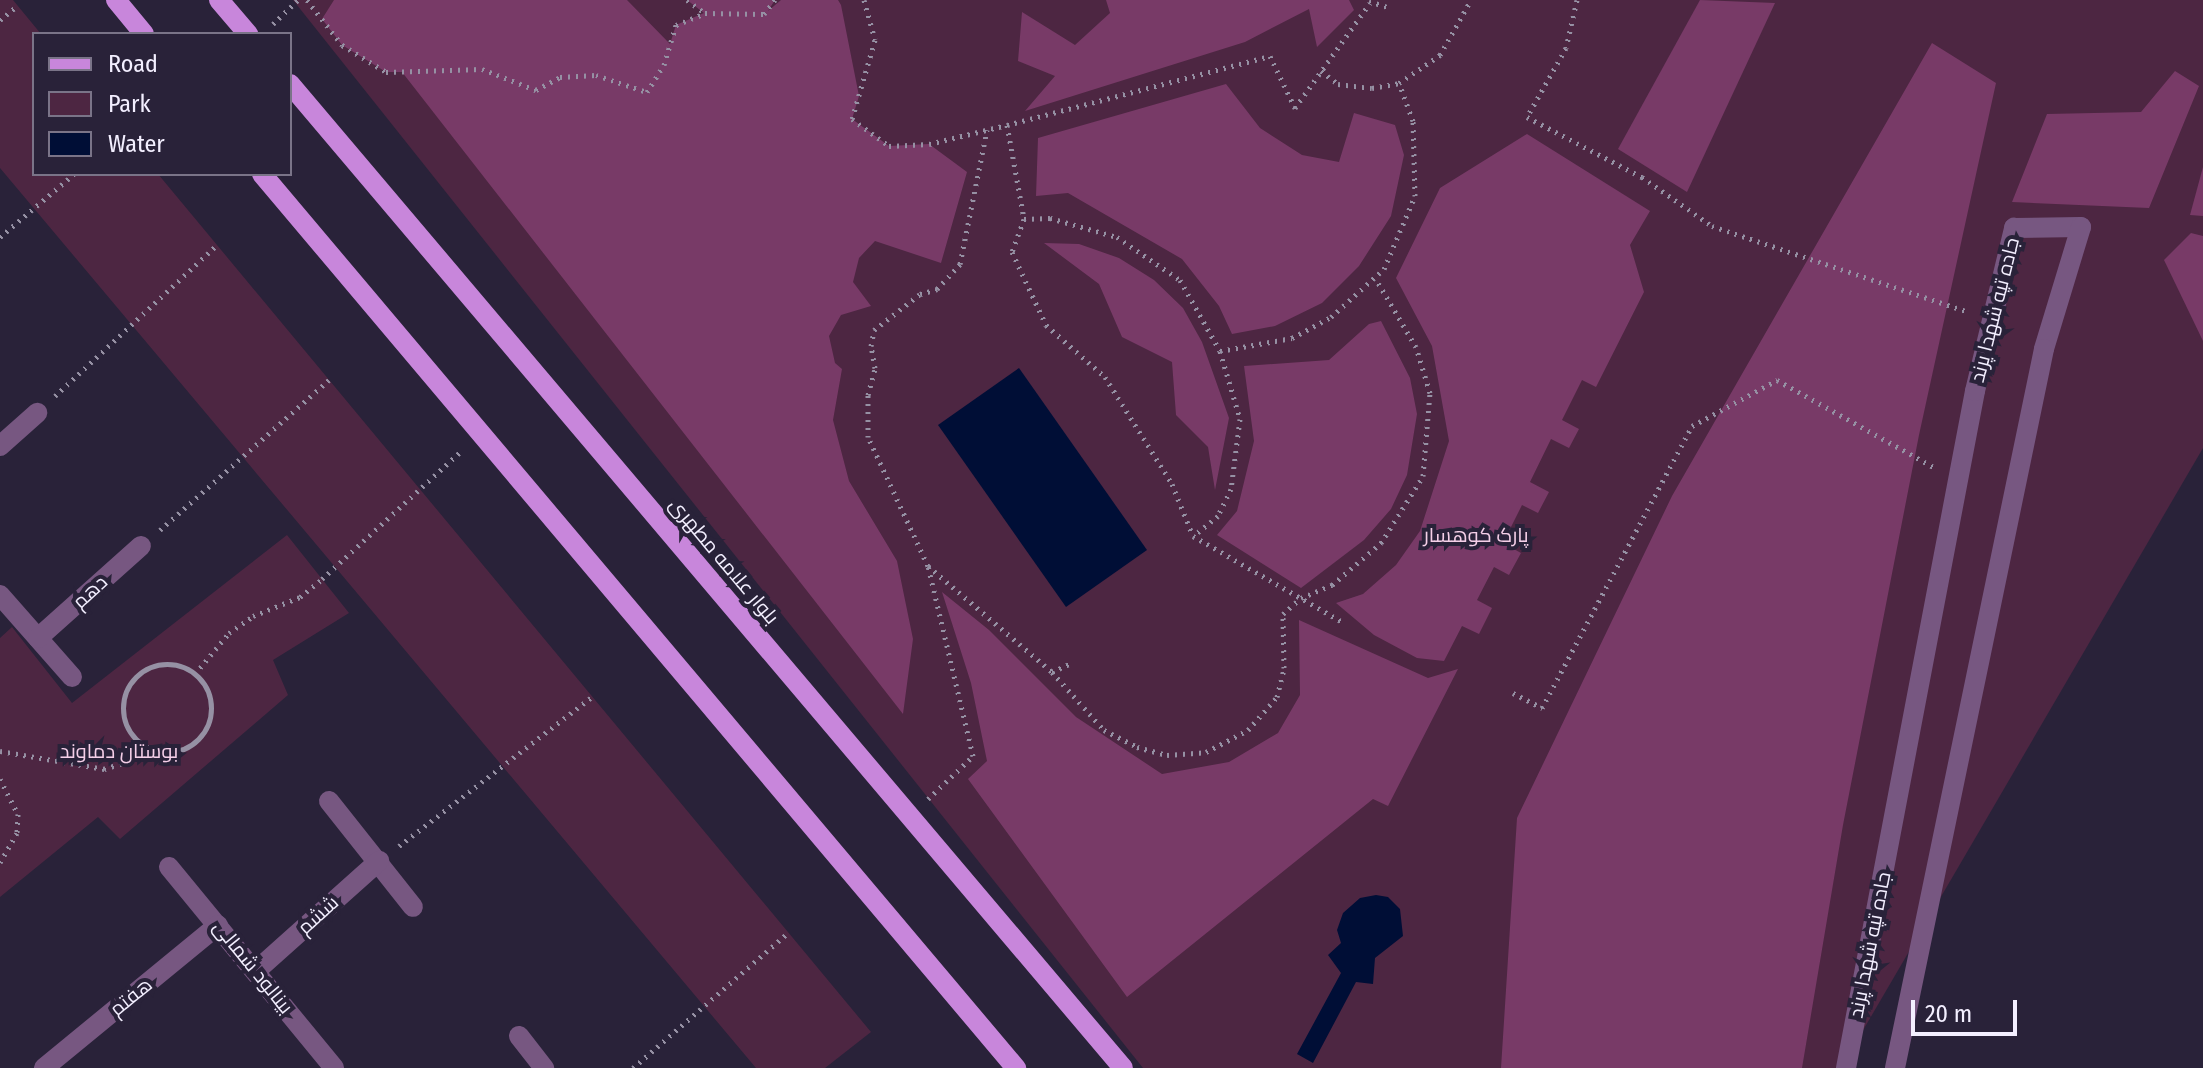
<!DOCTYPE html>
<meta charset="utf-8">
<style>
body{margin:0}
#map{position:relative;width:2203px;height:1068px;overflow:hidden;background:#292239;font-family:"Fira Sans Condensed",Cairo,sans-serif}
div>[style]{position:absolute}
.green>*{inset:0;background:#4d2642}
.forest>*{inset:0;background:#783a67}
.water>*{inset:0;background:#000e36}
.path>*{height:5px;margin-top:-2.5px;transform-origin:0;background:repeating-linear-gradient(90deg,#9691a4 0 2px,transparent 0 8px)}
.path>.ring{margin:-2.5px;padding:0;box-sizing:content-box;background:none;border:5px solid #9691a4;border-radius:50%}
.minor>*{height:20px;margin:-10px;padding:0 10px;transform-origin:10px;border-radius:10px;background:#775781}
.major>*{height:20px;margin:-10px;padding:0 10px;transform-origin:10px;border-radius:10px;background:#c886db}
span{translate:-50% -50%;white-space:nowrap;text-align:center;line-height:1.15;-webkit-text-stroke:8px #292239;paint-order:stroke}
.street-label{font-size:20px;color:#f3efff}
.park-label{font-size:20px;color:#f5cfe8}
.legend{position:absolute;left:32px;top:32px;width:260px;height:144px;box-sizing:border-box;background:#292239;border:2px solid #7a7488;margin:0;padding:10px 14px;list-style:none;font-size:24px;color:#f3efff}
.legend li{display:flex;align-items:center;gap:16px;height:40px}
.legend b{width:40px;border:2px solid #7a7488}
.scale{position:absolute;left:1911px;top:1000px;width:106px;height:36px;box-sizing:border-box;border:4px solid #f3efff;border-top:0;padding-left:10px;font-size:24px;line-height:28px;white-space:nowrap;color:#f3efff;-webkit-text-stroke:6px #292239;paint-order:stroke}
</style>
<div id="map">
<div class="green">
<i style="clip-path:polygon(0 0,13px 0,41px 34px,34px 34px,34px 174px,158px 174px,871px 1032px,825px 1068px,756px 1068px,0 168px)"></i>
<i style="clip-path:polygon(293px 0,2203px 0,2203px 448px,1841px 1068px,1143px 1068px)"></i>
<i style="clip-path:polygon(287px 535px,349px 613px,273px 660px,288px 695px,120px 839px,98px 817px,0 897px,0 638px,12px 627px,72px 703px)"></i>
</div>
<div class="forest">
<i style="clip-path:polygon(334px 0,627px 0,670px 44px,676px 25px,704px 13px,687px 0,775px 0,768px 11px,781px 0,838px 0,841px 5px,859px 96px,852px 119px,889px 146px,929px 144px,967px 172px,941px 263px,875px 241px,859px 258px,853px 282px,871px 306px,841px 315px,829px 336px,835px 363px,842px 369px,833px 420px,849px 481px,897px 561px,913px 639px,903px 714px,402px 72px,386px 72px,342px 45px,322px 19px)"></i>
<i style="clip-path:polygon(1106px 0,1349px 0,1354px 10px,1317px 47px,1309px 9px,1245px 42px,1025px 111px,1055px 76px,1018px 61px,1022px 12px,1075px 45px,1110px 13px)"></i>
<i style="clip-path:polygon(1700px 0,1775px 3px,1687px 192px,1618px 149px)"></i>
<i style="clip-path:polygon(1932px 43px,1996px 83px,1919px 435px,1843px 825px,1802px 1068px,1501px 1068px,1517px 818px,1672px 496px)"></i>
<i style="clip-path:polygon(2175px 71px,2199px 86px,2149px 208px,2012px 202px,2047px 114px,2141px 112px)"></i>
<i style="clip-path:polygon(1226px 84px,1260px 128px,1302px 155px,1339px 162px,1354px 113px,1395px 125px,1404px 155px,1391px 216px,1359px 266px,1322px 303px,1275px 326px,1232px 334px,1219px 306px,1182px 259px,1068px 193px,1036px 196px,1038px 138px)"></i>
<i style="clip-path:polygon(1527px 134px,1650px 211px,1630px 245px,1644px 292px,1596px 387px,1582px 380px,1562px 420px,1579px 429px,1569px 448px,1551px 439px,1530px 482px,1549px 492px,1538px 513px,1522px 505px,1503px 543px,1521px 553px,1509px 575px,1494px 567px,1477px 600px,1492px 608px,1479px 634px,1462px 626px,1444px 661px,1417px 658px,1374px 635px,1336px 603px,1363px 594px,1396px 565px,1420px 531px,1449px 441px,1432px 346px,1396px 278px,1440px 188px)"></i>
<i style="clip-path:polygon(2203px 167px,2203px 216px,2190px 215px)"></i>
<i style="clip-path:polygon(2191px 233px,2203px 236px,2203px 341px,2164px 260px)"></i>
<i style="clip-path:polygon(1044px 243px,1079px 244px,1119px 258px,1154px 280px,1183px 308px,1202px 342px,1229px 418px,1215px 490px,1208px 447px,1176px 415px,1172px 362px,1122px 337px,1099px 284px)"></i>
<i style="clip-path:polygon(1381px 321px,1410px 378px,1417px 414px,1407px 475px,1391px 509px,1364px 540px,1301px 588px,1217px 535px,1237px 511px,1254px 441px,1244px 366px,1329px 360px,1369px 324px)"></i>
<i style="clip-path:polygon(942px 592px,989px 630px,1076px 717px,1162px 774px,1229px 762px,1278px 733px,1300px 695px,1299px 620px,1428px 678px,1458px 669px,1388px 806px,1373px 799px,1127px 997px,968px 779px,987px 761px,971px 683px)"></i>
</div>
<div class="water">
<i style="clip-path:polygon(1019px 368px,1147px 550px,1066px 607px,938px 425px)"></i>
<i style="clip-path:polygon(1376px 895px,1388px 897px,1400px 909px,1403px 936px,1375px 958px,1373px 984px,1356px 982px,1313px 1063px,1297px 1054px,1341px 973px,1328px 955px,1341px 943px,1337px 930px,1343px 913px,1360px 898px)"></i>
</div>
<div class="path">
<i style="left:307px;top:0;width:57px;rotate:52.1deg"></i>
<i style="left:342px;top:45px;width:52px;rotate:31.5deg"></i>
<i style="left:386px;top:72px;width:96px;rotate:-1.8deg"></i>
<i style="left:482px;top:69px;width:58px;rotate:21.3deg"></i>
<i style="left:536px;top:90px;width:27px;rotate:-28deg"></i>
<i style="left:560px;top:77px;width:36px;rotate:-3deg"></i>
<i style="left:596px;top:75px;width:54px;rotate:18.4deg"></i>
<i style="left:647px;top:92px;width:32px;rotate:-58deg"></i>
<i style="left:664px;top:65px;width:42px;rotate:-73.3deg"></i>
<i style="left:676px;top:25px;width:31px;rotate:-22deg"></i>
<i style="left:687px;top:0;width:22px;rotate:36deg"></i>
<i style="left:705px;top:13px;width:59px;rotate:1deg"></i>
<i style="left:764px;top:14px;width:18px;rotate:-52deg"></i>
<i style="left:864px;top:0;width:41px;rotate:74.6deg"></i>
<i style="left:875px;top:40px;width:82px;rotate:106.2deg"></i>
<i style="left:852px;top:119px;width:46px;rotate:36.1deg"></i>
<i style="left:889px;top:146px;width:40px;rotate:-2.9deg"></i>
<i style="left:929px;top:144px;width:80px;rotate:-13.7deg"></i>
<i style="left:1007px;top:125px;width:96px;rotate:79.7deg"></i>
<i style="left:1024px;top:219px;width:35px;rotate:110deg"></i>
<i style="left:1012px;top:252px;width:81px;rotate:65deg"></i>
<i style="left:1046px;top:325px;width:79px;rotate:41.4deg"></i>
<i style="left:1105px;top:377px;width:126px;rotate:57.9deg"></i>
<i style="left:1172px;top:484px;width:56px;rotate:68deg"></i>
<i style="left:1577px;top:0;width:49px;rotate:102.9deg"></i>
<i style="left:1566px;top:48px;width:79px;rotate:119.5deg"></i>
<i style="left:1527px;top:117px;width:130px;rotate:27.6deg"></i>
<i style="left:1642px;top:177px;width:85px;rotate:35deg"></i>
<i style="left:1712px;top:226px;width:268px;rotate:18.5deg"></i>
<i style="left:1369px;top:1px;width:19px;rotate:18deg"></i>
<i style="left:0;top:20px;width:22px;rotate:-39deg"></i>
<i style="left:273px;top:24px;width:35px;rotate:-44deg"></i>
<i style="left:1321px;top:71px;width:21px;rotate:37deg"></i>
<i style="left:1338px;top:84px;width:34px;rotate:7deg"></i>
<i style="left:1372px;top:88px;width:27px;rotate:-10deg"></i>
<i style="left:1399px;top:83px;width:50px;rotate:-34.3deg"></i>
<i style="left:1440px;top:55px;width:63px;rotate:-60.6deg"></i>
<i style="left:1007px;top:125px;width:272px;rotate:-14.7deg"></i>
<i style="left:1270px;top:56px;width:58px;rotate:64.3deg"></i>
<i style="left:1295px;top:108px;width:129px;rotate:-54.5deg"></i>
<i style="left:1024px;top:219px;width:26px;rotate:-2deg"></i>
<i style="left:1050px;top:218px;width:70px;rotate:15.8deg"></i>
<i style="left:1117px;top:237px;width:76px;rotate:34.3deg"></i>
<i style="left:1180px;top:280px;width:81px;rotate:60.6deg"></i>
<i style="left:1220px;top:351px;width:71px;rotate:73.6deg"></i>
<i style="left:1240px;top:419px;width:71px;rotate:97.3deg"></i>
<i style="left:1231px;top:489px;width:30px;rotate:116deg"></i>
<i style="left:1218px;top:516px;width:32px;rotate:141deg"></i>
<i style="left:1193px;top:536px;width:174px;rotate:29.9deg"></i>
<i style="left:0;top:237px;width:97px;rotate:-40.4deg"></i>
<i style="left:1220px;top:351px;width:73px;rotate:-10.2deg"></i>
<i style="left:1292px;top:338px;width:44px;rotate:-28.3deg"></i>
<i style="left:1331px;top:317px;width:72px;rotate:-42.2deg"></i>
<i style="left:1384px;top:269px;width:79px;rotate:-67deg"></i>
<i style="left:1415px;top:196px;width:75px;rotate:-91.5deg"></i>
<i style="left:1413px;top:121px;width:40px;rotate:-110.2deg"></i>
<i style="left:55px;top:396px;width:221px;rotate:-43deg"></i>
<i style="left:160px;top:530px;width:226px;rotate:-41.6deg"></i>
<i style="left:928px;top:566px;width:163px;rotate:40.5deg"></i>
<i style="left:1052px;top:672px;width:78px;rotate:48.1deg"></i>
<i style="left:1104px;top:730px;width:37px;rotate:27deg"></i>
<i style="left:1137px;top:747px;width:31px;rotate:15deg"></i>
<i style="left:1167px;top:755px;width:39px;rotate:-4deg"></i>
<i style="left:1206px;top:752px;width:47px;rotate:-27.6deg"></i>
<i style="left:1248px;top:730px;width:44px;rotate:-48.7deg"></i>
<i style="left:1277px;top:697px;width:30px;rotate:-76deg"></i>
<i style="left:1284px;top:668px;width:54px;rotate:-91.1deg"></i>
<i style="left:1283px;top:614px;width:24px;rotate:-42deg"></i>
<i style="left:1301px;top:598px;width:34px;rotate:-23deg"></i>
<i style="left:1332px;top:585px;width:65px;rotate:-40.6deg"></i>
<i style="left:1381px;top:543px;width:79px;rotate:-57.9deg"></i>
<i style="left:1423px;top:476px;width:83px;rotate:-85.2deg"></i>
<i style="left:1430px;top:393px;width:48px;rotate:-106.9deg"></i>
<i style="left:1416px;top:347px;width:79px;rotate:-120.5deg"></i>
<i class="ring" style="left:123px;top:664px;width:83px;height:83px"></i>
<i style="left:1052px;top:672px;width:19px;rotate:-25deg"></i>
<i style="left:195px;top:674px;width:53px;rotate:-50.3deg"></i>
<i style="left:229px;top:633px;width:29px;rotate:-35deg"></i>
<i style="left:253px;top:616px;width:51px;rotate:-22deg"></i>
<i style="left:300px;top:597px;width:28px;rotate:-39deg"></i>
<i style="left:322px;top:579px;width:189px;rotate:-42.6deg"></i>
<i style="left:1513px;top:693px;width:33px;rotate:27deg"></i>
<i style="left:1542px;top:708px;width:319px;rotate:-62deg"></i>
<i style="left:1692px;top:426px;width:97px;rotate:-28.4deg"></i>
<i style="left:1777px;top:380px;width:179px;rotate:29.1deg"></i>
<i style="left:0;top:751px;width:106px;rotate:9.8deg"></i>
<i style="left:104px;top:769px;width:58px;rotate:-18.1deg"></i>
<i style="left:0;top:779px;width:39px;rotate:63deg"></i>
<i style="left:18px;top:814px;width:19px;rotate:93deg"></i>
<i style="left:17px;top:833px;width:34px;rotate:120deg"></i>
<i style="left:928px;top:799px;width:62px;rotate:-43.7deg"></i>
<i style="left:973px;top:756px;width:195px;rotate:-103.3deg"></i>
<i style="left:928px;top:566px;width:142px;rotate:-114.9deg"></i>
<i style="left:868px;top:437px;width:42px;rotate:-90deg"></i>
<i style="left:868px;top:395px;width:28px;rotate:-75deg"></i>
<i style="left:875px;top:368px;width:22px;rotate:-100deg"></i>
<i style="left:871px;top:346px;width:16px;rotate:-79deg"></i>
<i style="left:874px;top:330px;width:58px;rotate:-38deg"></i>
<i style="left:920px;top:294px;width:18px;rotate:-16deg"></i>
<i style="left:937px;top:289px;width:34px;rotate:-47deg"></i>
<i style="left:960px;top:264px;width:137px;rotate:-78.6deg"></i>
<i style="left:399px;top:846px;width:244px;rotate:-37.7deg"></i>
<i style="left:633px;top:1068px;width:206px;rotate:-41.1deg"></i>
</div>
<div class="minor">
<i style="left:0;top:446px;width:50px;rotate:-41.7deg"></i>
<i style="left:0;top:595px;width:109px;rotate:48.7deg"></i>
<i style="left:38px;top:638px;width:138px;rotate:-41.8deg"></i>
<i style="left:329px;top:801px;width:135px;rotate:51.6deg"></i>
<i style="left:169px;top:867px;width:260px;rotate:50.6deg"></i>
<i style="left:257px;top:970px;width:164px;rotate:-41.8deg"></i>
<i style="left:519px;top:1036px;width:41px;rotate:52deg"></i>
<i style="left:44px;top:1068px;width:225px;rotate:-39.4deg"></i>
<i style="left:1846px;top:1068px;width:689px;rotate:-79.21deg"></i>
<i style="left:1975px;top:391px;width:168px;rotate:-76.5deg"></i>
<i style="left:2014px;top:228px;width:67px;rotate:-0.9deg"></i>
<i style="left:2081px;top:227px;width:127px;rotate:106.9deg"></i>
<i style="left:2044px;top:349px;width:734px;rotate:101.71deg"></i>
</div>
<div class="major">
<i style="left:116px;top:0;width:44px;rotate:50.5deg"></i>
<i style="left:219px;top:0;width:45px;rotate:49.5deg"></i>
<i style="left:290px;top:84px;width:1289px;rotate:49.75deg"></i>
<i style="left:262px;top:174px;width:1170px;rotate:49.86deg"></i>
</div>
<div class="street-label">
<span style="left:1995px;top:310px;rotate:-76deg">جاده تپه شهدا پرند</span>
<span style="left:724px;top:561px;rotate:50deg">بلوار علامه مطهری</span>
<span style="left:90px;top:592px;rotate:-42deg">دهم</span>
<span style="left:318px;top:915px;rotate:-42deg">ششم</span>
<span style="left:1870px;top:945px;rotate:-79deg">جاده تپه شهدا پرند</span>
<span style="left:253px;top:967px;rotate:51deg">بینالود شمالی</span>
<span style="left:131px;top:997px;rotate:-39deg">هفتم</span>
</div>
<div class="park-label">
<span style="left:1476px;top:535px">پارک کوهسار</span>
<span style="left:119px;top:751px">بوستان دماوند</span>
</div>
<ul class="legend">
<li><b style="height:10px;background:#c886db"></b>Road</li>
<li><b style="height:22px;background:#4d2642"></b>Park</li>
<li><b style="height:22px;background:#000e36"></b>Water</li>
</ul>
<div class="scale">20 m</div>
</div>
